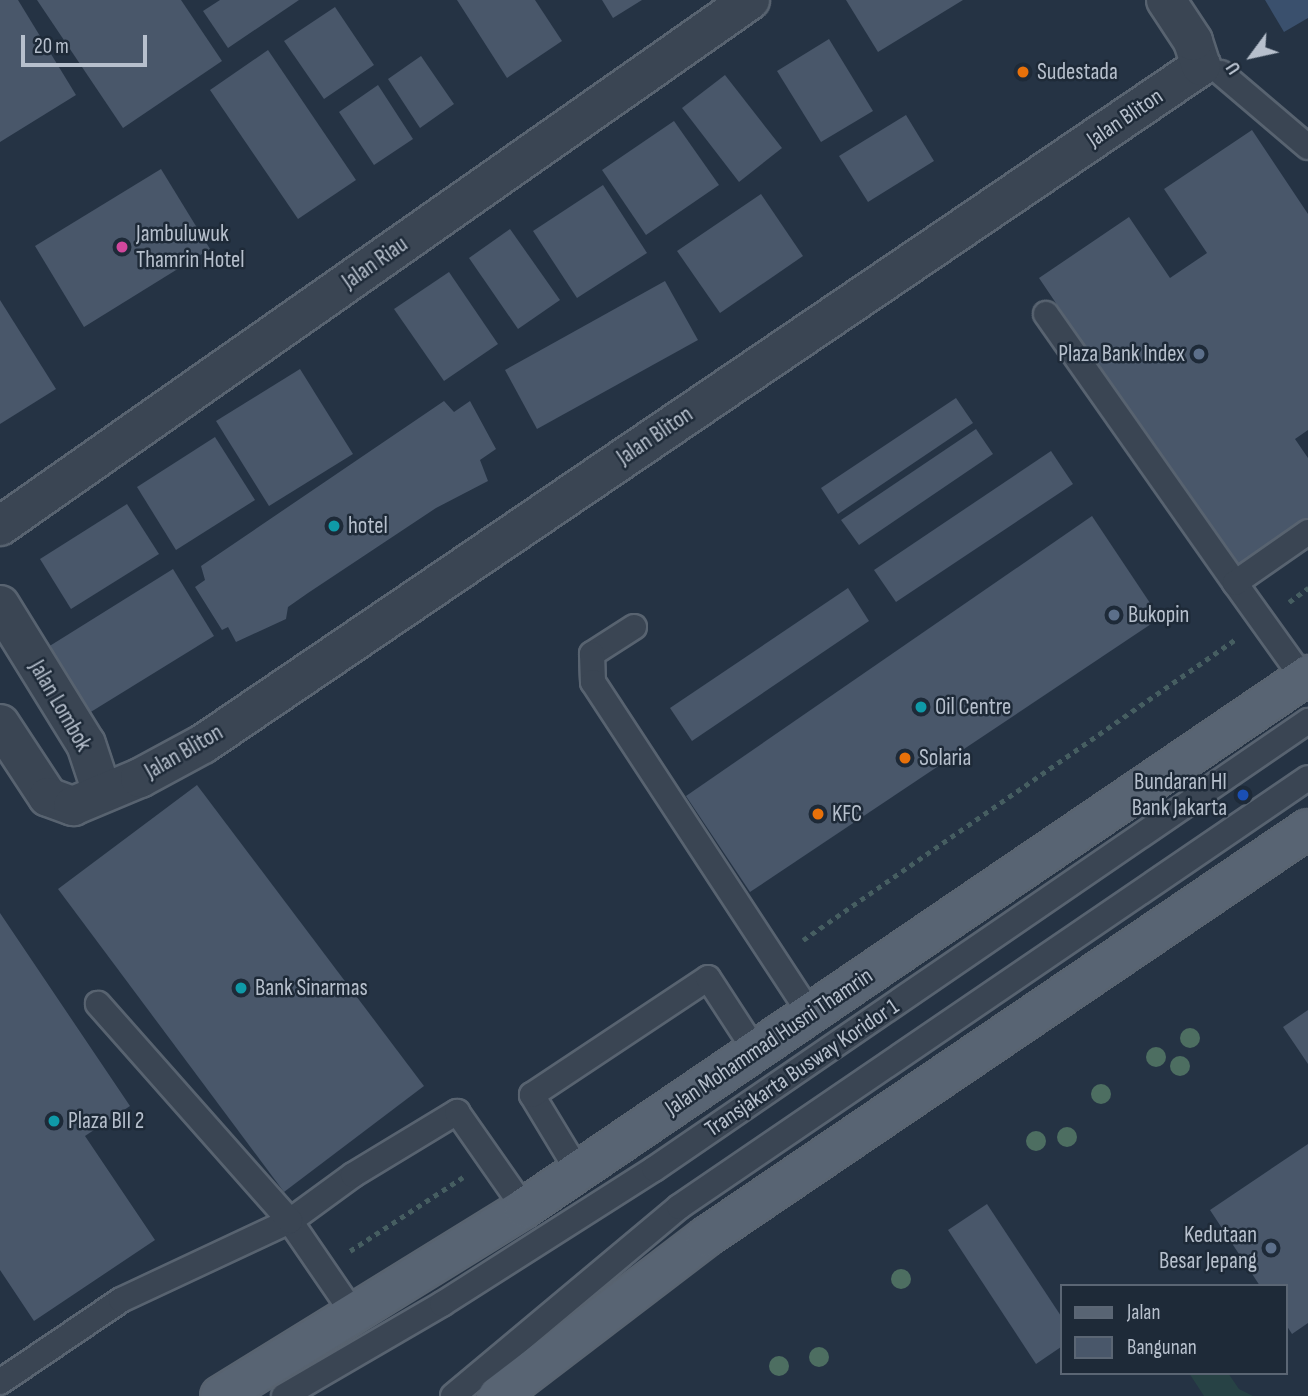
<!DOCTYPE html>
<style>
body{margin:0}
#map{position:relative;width:1308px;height:1396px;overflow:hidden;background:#253344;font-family:"Sofia Sans Condensed",sans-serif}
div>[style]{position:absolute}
.green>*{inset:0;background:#274245}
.water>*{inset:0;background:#3a506d}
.building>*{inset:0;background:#49576a}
.path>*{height:4.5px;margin-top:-2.25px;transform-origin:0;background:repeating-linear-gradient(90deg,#465e61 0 5px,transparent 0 10px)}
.roads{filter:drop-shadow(2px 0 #586370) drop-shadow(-2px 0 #586370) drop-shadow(0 2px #586370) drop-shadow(0 -2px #586370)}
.service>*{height:24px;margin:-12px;padding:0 12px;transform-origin:12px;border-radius:12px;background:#3a4553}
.minor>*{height:38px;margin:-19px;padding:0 19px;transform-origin:19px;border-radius:19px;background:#3a4553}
.primary>*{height:38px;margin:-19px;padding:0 19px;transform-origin:19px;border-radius:19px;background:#586473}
.trees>*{width:20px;height:20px;margin:-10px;border-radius:50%;background:#4d6e61}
.dots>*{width:19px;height:19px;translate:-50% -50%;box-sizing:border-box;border:4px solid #1e2a38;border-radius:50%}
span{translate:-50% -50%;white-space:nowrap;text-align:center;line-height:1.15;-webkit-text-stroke:5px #1e2a38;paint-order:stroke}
.poi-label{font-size:23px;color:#b7c0cd}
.left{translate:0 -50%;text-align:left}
.right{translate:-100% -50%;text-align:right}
.street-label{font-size:23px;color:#b7c0cd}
.legend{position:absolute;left:1060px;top:1284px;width:228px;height:91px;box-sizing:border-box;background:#1e2a38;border:2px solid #5b6674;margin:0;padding:9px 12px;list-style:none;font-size:21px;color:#b7c0cd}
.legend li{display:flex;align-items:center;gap:14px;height:35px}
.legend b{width:35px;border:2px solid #5b6674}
.north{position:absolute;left:1217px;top:21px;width:70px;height:70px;-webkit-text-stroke:5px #1e2a38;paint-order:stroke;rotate:237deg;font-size:19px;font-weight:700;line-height:28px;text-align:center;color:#b7c0cd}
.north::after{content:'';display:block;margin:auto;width:24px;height:32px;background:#b7c0cd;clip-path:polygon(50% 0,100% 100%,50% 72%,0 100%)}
.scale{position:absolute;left:21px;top:35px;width:126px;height:32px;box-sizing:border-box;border:4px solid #b7c0cd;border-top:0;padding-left:9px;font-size:21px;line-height:24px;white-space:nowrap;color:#b7c0cd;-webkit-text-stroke:5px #1e2a38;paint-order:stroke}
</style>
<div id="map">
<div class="green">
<i style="clip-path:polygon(1189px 1373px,1228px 1373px,1239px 1389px,1253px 1396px,1204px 1396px)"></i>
</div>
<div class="water">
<i style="clip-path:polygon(1265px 0,1308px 0,1308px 18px,1284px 32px)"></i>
</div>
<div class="building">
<i style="clip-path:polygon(0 0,18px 0,76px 95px,0 142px)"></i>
<i style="clip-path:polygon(37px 0,181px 0,222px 61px,123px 128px)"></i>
<i style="clip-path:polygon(220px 0,299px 0,228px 48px,203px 11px)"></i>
<i style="clip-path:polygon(457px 0,535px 0,562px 41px,507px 78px)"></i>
<i style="clip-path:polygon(602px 0,642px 0,613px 18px)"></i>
<i style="clip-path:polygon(846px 0,963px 0,878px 52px)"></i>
<i style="clip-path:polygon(335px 7px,374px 65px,324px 99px,284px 41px)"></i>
<i style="clip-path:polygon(829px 39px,873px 111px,821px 142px,777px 71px)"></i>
<i style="clip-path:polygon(268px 50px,356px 180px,298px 219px,210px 90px)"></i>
<i style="clip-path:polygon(421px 56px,454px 104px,420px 128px,388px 79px)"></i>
<i style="clip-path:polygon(725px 75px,782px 148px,739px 182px,682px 108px)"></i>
<i style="clip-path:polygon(378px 85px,413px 139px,374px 165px,339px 112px)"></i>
<i style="clip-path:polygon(906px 115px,934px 161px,868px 202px,839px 156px)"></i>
<i style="clip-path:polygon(674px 121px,719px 185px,646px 235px,602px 170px)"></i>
<i style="clip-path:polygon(1252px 130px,1308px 214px,1308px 430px,1295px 439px,1308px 458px,1308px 521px,1236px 570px,1039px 278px,1129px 217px,1170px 278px,1207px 253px,1164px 189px)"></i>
<i style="clip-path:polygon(161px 169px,210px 249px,84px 327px,35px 246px)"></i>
<i style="clip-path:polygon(603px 185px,647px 253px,577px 298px,533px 231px)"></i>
<i style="clip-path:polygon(761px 194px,803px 256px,720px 313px,677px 251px)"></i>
<i style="clip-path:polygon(510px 229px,560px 300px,518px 329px,469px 258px)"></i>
<i style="clip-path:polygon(449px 272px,498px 344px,444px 381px,394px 309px)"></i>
<i style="clip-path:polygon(665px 281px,698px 340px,537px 429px,505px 370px)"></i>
<i style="clip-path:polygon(0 300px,56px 389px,0 424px)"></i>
<i style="clip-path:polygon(300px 369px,353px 454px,269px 506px,216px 421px)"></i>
<i style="clip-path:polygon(956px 398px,973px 423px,838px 514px,821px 488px)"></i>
<i style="clip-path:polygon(444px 401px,454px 412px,470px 401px,496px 449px,480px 460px,488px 481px,436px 508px,308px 593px,288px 607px,286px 619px,236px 642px,228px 627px,222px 630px,195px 587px,205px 580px,201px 566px)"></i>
<i style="clip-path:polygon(976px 429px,993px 454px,859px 545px,841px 520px)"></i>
<i style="clip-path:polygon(215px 437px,255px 500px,176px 550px,137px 487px)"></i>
<i style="clip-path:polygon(1051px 451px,1073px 484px,896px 602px,874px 570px)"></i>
<i style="clip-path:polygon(127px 504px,159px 554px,71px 609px,40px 559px)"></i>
<i style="clip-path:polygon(1092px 516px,1160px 618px,750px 892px,686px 796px)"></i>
<i style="clip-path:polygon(173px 569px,214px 636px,81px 718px,40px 652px)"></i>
<i style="clip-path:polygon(848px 588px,869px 621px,692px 741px,670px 708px)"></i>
<i style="clip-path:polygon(197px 785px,424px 1086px,284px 1192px,58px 889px)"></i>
<i style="clip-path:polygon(0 913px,130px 1106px,85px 1136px,155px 1240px,34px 1321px,0 1270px)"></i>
<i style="clip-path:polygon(1308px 1010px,1308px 1064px,1283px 1027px)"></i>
<i style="clip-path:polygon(1308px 1144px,1308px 1323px,1292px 1334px,1285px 1323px,1285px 1286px,1260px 1286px,1210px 1210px)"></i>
<i style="clip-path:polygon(987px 1204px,1061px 1316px,1061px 1347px,1036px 1364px,948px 1230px)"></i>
</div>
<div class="path">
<i style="left:1289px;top:602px;width:24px;rotate:-36deg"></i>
<i style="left:803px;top:940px;width:527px;rotate:-34.81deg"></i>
<i style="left:350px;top:1251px;width:135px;rotate:-33.2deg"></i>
</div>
<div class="roads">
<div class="service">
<i style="left:1221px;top:73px;width:114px;rotate:40.4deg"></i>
<i style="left:1046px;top:314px;width:329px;rotate:54.9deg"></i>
<i style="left:634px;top:627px;width:50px;rotate:147.3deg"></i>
<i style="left:592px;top:654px;width:28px;rotate:88deg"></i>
<i style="left:593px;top:682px;width:398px;rotate:56.8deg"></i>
<i style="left:1303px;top:678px;width:117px;rotate:-125.6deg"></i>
<i style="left:1235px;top:583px;width:89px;rotate:-34.9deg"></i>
<i style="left:578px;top:1171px;width:89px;rotate:-121.2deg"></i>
<i style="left:532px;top:1095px;width:211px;rotate:-33.6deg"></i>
<i style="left:708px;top:978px;width:88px;rotate:57deg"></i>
<i style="left:355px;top:1316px;width:115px;rotate:-124.4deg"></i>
<i style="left:290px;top:1221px;width:78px;rotate:-36.1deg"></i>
<i style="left:353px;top:1175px;width:122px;rotate:-31.2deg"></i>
<i style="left:457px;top:1112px;width:117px;rotate:55.1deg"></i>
<i style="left:0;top:1382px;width:146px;rotate:-34.1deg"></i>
<i style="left:121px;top:1300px;width:187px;rotate:-25.1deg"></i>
<i style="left:290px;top:1221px;width:290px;rotate:-131.5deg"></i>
<i style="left:284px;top:1396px;width:183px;rotate:-30.2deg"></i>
<i style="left:442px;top:1304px;width:251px;rotate:-32.5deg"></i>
<i style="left:654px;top:1169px;width:793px;rotate:-34.41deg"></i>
<i style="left:453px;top:1396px;width:295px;rotate:-39.9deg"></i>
<i style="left:679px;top:1207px;width:761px;rotate:-34.3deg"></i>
</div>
<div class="minor">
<i style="left:0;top:526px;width:916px;rotate:-35.04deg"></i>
<i style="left:0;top:605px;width:163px;rotate:58.3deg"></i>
<i style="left:86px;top:744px;width:51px;rotate:71.6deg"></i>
<i style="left:0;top:724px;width:87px;rotate:56.7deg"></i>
<i style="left:48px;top:797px;width:27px;rotate:20deg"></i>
<i style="left:73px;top:806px;width:73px;rotate:-22.7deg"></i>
<i style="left:140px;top:778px;width:72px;rotate:-28.4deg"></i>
<i style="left:203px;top:744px;width:1207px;rotate:-34.19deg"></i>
<i style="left:1201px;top:66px;width:26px;rotate:-108deg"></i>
<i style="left:1193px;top:41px;width:49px;rotate:-123.4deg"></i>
</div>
<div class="primary">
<i style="left:220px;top:1396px;width:357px;rotate:-31.7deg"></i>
<i style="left:524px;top:1208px;width:948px;rotate:-34.21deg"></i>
<i style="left:498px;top:1396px;width:262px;rotate:-37.4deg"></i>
<i style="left:706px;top:1237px;width:727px;rotate:-34.13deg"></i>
</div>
</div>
<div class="trees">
<i style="left:1190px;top:1038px"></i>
<i style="left:1156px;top:1057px"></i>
<i style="left:1180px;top:1066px"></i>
<i style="left:1101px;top:1094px"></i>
<i style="left:1067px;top:1137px"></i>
<i style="left:1036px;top:1141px"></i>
<i style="left:901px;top:1279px"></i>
<i style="left:819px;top:1357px"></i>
<i style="left:779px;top:1366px"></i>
</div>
<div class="dots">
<i style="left:1023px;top:72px;background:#e8710a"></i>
<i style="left:122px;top:247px;background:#d1479c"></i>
<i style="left:1199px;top:354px;background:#5c6f8a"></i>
<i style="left:334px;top:526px;background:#0f9aa8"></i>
<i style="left:1114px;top:615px;background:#5c6f8a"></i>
<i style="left:921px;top:707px;background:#0f9aa8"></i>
<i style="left:905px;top:758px;background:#e8710a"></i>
<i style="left:1243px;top:795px;background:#1a4fb4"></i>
<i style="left:818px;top:814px;background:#e8710a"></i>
<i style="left:241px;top:988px;background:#0f9aa8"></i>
<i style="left:54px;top:1121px;background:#0f9aa8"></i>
<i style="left:1271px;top:1248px;background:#5c6f8a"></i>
</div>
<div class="poi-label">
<span class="left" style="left:1037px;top:72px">Sudestada</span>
<span class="left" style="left:136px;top:247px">Jambuluwuk<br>Thamrin Hotel</span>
<span class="right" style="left:1185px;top:354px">Plaza Bank Index</span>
<span class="left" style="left:348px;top:526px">hotel</span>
<span class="left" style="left:1128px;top:615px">Bukopin</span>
<span class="left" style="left:935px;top:707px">Oil Centre</span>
<span class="left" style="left:919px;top:758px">Solaria</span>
<span class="right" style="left:1227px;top:795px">Bundaran HI<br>Bank Jakarta</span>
<span class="left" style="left:832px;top:814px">KFC</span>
<span class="left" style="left:255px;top:988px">Bank Sinarmas</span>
<span class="left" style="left:68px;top:1121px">Plaza BII 2</span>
<span class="right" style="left:1257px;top:1248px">Kedutaan<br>Besar Jepang</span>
</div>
<div class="street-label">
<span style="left:1125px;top:118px;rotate:-34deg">Jalan Bliton</span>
<span style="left:375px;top:263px;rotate:-35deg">Jalan Riau</span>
<span style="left:655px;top:436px;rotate:-34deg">Jalan Bliton</span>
<span style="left:60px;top:706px;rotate:60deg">Jalan Lombok</span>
<span style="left:184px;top:752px;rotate:-30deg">Jalan Bliton</span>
<span style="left:769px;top:1042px;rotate:-34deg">Jalan Mohammad Husni Thamrin</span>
<span style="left:802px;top:1068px;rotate:-34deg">Transjakarta Busway Koridor 1</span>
</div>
<ul class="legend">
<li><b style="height:9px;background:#586473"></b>Jalan</li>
<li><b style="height:19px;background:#49576a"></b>Bangunan</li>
</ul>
<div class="north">U</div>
<div class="scale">20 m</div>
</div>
